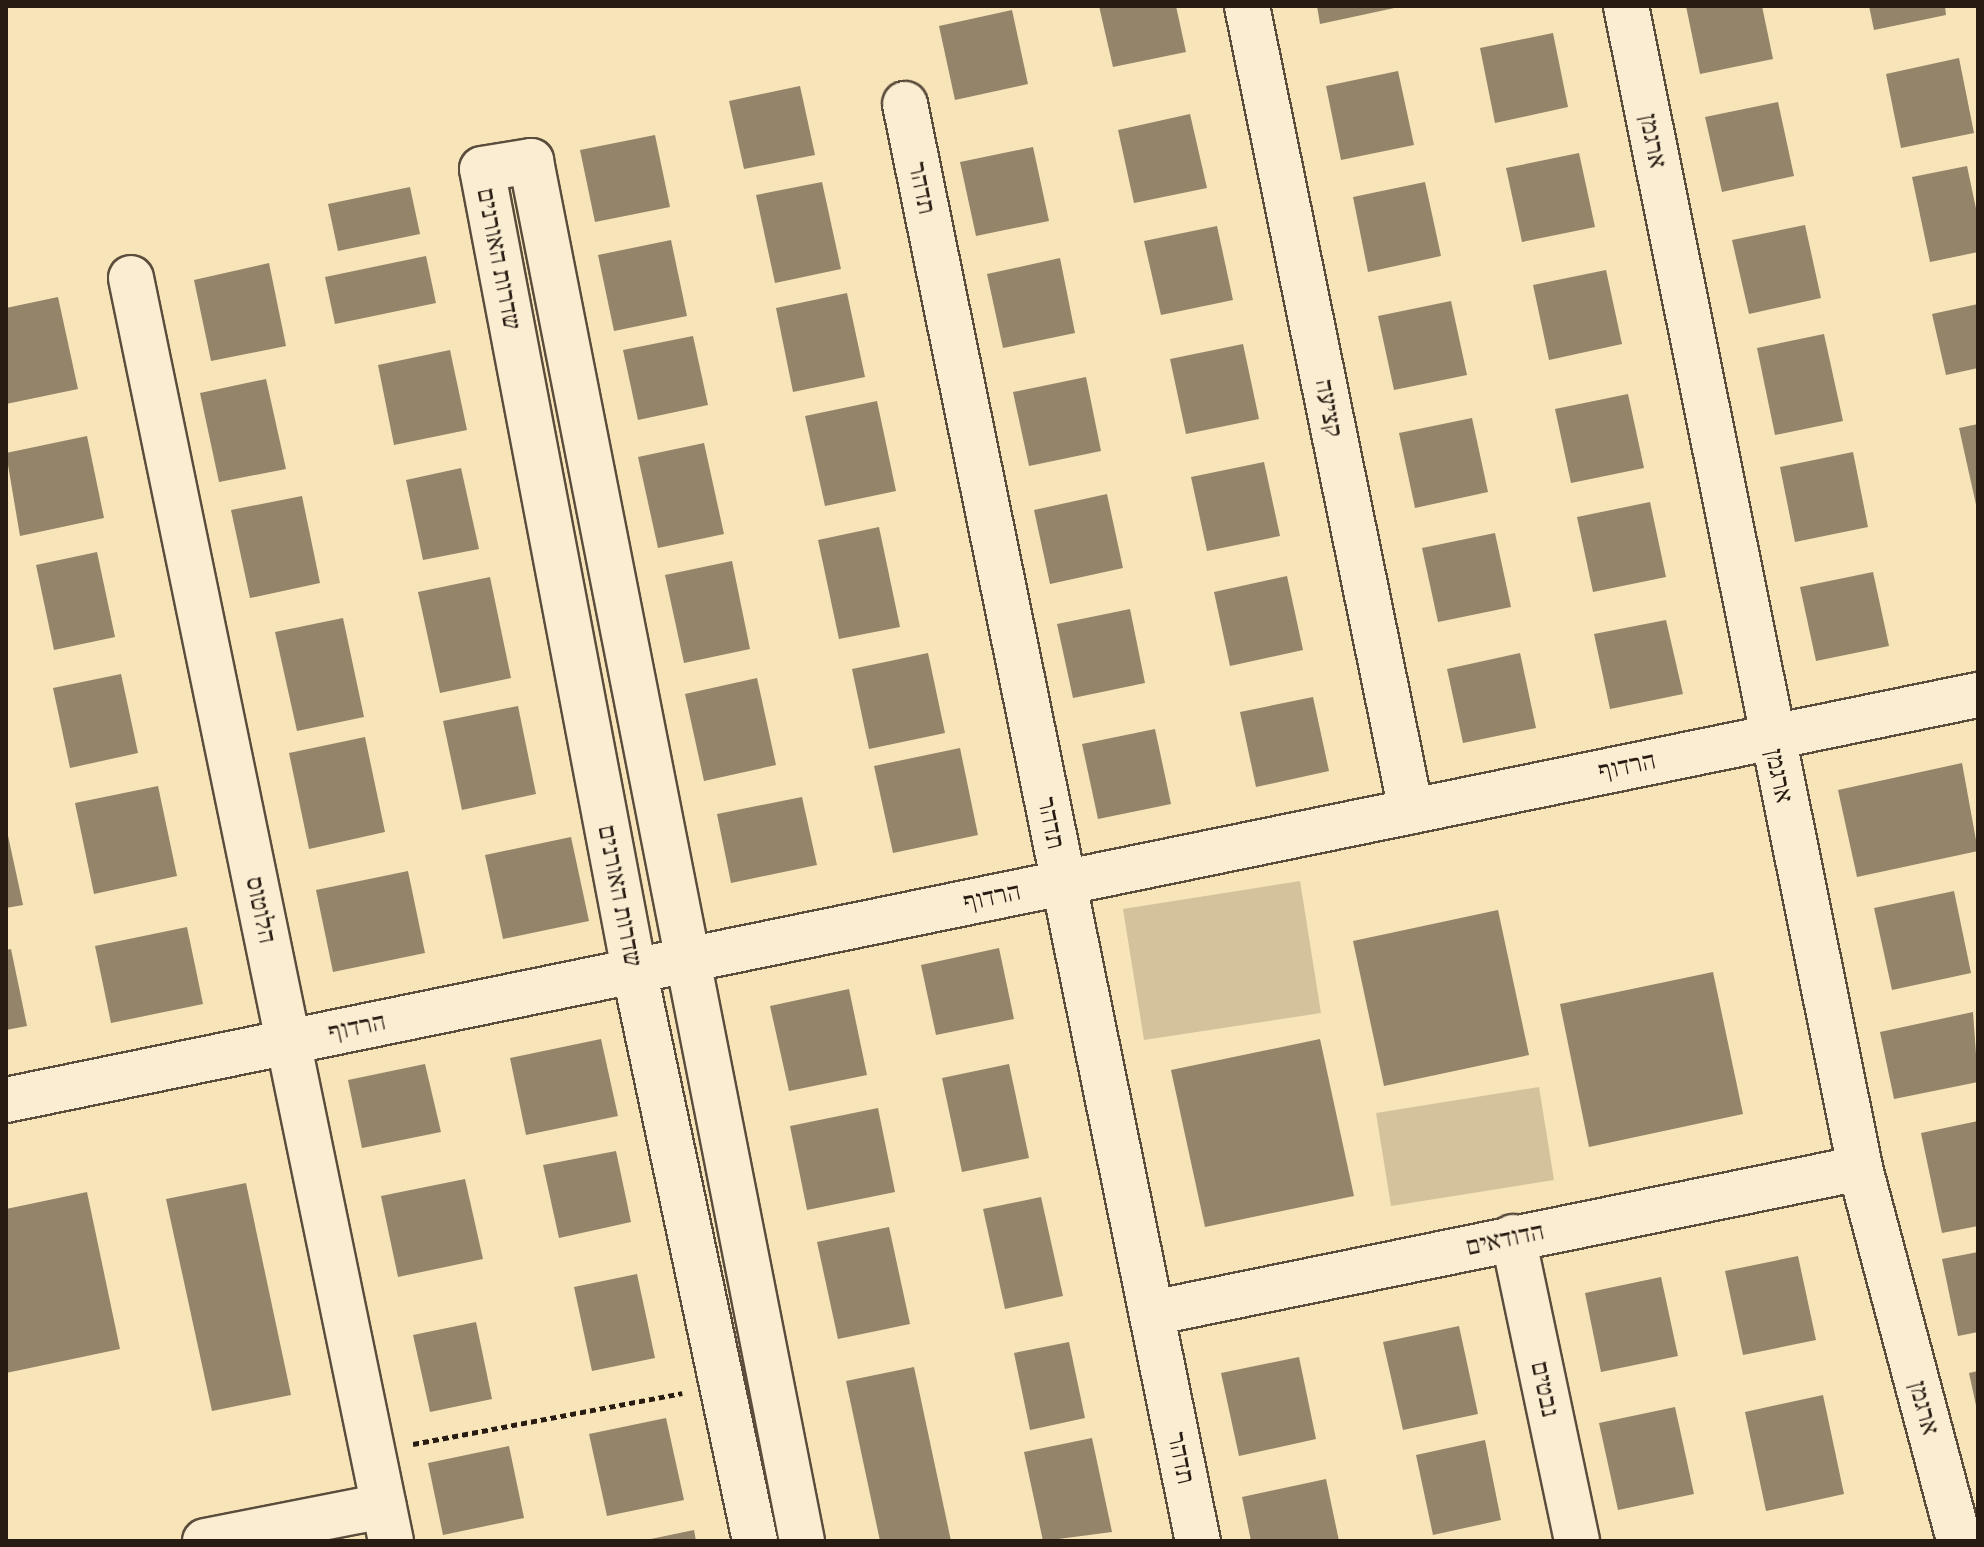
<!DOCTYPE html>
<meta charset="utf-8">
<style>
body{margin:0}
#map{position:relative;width:1984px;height:1547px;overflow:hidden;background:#f8e4b9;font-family:"IM FELL French Canon","Frank Ruhl Libre",serif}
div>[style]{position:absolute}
.green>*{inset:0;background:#d4c29d}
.building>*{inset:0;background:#948469}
.path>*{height:5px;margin-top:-2.5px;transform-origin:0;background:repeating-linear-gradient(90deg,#271b12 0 6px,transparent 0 10px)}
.roads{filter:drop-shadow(2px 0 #5b4d3c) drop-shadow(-2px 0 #5b4d3c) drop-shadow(0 2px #5b4d3c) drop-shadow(0 -2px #5b4d3c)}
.minor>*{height:44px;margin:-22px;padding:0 22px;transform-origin:22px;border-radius:22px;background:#faedd2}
span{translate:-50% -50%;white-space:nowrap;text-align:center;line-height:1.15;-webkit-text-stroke:6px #faedd2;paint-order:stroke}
.street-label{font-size:26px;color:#271b12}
.frame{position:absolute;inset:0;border:8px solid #271b12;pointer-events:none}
</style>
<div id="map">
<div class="green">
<i style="clip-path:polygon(1300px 881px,1321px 1013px,1144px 1040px,1123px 909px)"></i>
<i style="clip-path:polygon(1539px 1087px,1554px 1180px,1391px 1206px,1376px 1113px)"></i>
</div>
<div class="building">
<i style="clip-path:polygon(1099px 6px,1176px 6px,1186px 52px,1113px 67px)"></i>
<i style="clip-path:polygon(1317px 6px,1398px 6px,1399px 7px,1320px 24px)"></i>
<i style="clip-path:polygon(1686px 6px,1762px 6px,1773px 59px,1700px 74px)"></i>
<i style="clip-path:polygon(1869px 6px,1945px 6px,1946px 15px,1874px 30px)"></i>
<i style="clip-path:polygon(1012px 10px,1028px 84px,955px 100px,939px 26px)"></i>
<i style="clip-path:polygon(1553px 33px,1568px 107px,1495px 123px,1480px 48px)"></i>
<i style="clip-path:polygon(1959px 58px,1974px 133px,1901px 148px,1886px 74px)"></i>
<i style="clip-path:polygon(1398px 71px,1414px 145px,1341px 160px,1326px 86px)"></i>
<i style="clip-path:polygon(800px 86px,815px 155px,744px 169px,729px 101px)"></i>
<i style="clip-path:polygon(1778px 102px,1794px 176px,1722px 192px,1705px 117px)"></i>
<i style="clip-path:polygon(1190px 114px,1207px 188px,1134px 203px,1118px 130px)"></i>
<i style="clip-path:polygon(655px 135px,670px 207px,595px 222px,580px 150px)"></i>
<i style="clip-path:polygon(1033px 147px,1049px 221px,976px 236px,960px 162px)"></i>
<i style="clip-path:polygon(1579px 153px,1595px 227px,1522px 242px,1506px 168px)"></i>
<i style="clip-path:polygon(1967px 166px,1978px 218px,1978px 252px,1930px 262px,1912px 177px)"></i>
<i style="clip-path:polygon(822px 182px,841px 269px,775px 283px,756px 195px)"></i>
<i style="clip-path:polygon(1425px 182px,1441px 256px,1368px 272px,1353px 197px)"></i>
<i style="clip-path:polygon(410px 187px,420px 234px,338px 251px,328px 204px)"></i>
<i style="clip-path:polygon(1805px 225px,1821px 298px,1749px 314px,1732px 240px)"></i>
<i style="clip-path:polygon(1217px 226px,1233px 300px,1161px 315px,1144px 241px)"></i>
<i style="clip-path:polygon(671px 240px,687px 316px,614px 331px,598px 255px)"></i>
<i style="clip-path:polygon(426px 256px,436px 303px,335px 324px,325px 277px)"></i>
<i style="clip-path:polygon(1060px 258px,1075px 333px,1003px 348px,987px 274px)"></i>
<i style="clip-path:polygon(269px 263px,286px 346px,211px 361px,194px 280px)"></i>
<i style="clip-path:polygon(1606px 270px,1622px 344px,1549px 360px,1533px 285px)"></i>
<i style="clip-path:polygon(847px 293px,865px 377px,793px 392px,776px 308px)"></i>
<i style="clip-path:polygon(58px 297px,78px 389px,6px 404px,6px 308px)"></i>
<i style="clip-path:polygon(1451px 301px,1467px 375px,1394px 390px,1378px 316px)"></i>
<i style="clip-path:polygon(1978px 304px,1978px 368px,1946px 375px,1932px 314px)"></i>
<i style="clip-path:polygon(1824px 334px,1843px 421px,1775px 435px,1757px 348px)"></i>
<i style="clip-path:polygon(693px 336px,708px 405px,638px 420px,623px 350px)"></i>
<i style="clip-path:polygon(1243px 344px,1259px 419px,1186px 434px,1170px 359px)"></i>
<i style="clip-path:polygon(450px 350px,467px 430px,394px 445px,378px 365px)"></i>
<i style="clip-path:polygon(1086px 377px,1101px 451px,1029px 466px,1013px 392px)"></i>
<i style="clip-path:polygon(266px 379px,286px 469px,219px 482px,200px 393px)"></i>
<i style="clip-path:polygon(1628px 394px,1644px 468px,1571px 483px,1555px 409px)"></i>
<i style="clip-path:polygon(877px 401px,896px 491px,825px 506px,805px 416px)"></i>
<i style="clip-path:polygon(1472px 418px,1488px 492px,1415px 508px,1399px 433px)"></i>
<i style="clip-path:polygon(1978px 424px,1978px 508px,1977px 509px,1959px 428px)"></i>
<i style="clip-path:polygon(87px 436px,104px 518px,20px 536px,6px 453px)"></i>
<i style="clip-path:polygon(704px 443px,724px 534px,658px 548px,638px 457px)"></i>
<i style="clip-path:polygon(1853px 452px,1868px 527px,1795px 542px,1780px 467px)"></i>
<i style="clip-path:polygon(1264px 462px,1280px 536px,1207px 551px,1191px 477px)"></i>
<i style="clip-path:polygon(461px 468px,479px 549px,423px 560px,406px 480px)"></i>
<i style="clip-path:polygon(1107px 494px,1123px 568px,1050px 584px,1034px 510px)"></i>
<i style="clip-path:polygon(302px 496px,320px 583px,250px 598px,231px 510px)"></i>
<i style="clip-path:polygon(1650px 502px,1666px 577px,1593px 592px,1577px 517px)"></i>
<i style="clip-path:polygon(879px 527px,900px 627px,839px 639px,818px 540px)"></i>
<i style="clip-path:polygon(1495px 533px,1511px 607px,1438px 622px,1422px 548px)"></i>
<i style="clip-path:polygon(97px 552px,115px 637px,54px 650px,36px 565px)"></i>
<i style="clip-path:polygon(732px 561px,750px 649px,684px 663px,665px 575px)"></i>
<i style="clip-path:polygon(1873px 572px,1889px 646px,1816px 661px,1800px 587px)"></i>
<i style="clip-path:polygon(1287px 576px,1303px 650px,1230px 666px,1214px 592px)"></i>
<i style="clip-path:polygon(490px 577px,511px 678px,440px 693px,418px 592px)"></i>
<i style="clip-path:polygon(1130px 609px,1145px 683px,1073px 698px,1057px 624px)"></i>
<i style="clip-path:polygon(343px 618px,364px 717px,297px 731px,275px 632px)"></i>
<i style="clip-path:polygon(1666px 620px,1683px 694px,1610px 709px,1594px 634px)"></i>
<i style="clip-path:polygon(928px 653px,945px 733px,869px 749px,852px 669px)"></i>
<i style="clip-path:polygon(1520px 653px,1536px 728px,1463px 743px,1447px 669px)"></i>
<i style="clip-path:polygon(121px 674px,138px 753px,70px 768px,53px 688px)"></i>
<i style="clip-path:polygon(757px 678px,776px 765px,704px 781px,685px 694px)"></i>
<i style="clip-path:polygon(1313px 697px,1329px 771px,1256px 787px,1240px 712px)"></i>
<i style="clip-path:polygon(518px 706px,536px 794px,462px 810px,443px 721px)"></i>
<i style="clip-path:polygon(1155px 729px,1171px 804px,1098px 819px,1082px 744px)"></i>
<i style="clip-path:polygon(365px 737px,385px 832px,309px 849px,289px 753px)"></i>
<i style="clip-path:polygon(960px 748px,978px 835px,893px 853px,874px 766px)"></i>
<i style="clip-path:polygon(1962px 763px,1978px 851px,1857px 877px,1838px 790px)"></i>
<i style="clip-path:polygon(158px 786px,177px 876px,94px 894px,75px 803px)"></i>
<i style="clip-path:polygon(802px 797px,817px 865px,731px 883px,717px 814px)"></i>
<i style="clip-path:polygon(7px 831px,23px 905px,6px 908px,6px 832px)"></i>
<i style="clip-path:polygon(571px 837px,589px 921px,503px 939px,485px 855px)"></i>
<i style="clip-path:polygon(408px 871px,425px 953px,333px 972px,316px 890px)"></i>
<i style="clip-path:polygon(1954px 891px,1971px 973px,1892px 990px,1874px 908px)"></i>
<i style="clip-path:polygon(1498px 910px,1529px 1055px,1384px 1086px,1353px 941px)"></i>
<i style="clip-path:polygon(187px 927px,203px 1004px,111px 1023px,95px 946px)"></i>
<i style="clip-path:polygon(999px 948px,1014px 1019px,936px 1035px,921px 965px)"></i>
<i style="clip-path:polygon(11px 949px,27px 1026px,6px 1030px,6px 950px)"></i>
<i style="clip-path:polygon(1713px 972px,1743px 1114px,1589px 1147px,1560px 1004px)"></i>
<i style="clip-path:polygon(849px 989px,867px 1075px,789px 1091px,770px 1006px)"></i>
<i style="clip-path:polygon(1973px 1012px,1978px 1082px,1894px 1099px,1880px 1032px)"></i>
<i style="clip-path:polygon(601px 1039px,618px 1116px,526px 1135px,510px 1058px)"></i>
<i style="clip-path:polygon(1320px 1039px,1354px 1196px,1205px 1227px,1171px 1070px)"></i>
<i style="clip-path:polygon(425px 1064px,441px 1132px,362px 1148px,348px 1080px)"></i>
<i style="clip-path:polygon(1009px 1064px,1029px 1158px,962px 1172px,942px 1078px)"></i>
<i style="clip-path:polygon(878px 1108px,895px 1192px,807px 1210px,790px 1126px)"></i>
<i style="clip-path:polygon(1978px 1121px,1978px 1226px,1942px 1233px,1921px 1133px)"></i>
<i style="clip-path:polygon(616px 1151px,631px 1222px,559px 1238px,543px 1165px)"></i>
<i style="clip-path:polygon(465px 1179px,483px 1259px,398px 1277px,381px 1196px)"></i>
<i style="clip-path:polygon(246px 1183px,291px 1395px,212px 1411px,166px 1199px)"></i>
<i style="clip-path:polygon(87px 1192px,120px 1349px,6px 1373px,6px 1209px)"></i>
<i style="clip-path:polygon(1041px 1197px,1063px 1296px,1005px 1309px,983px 1209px)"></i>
<i style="clip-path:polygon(889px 1227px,910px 1324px,838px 1339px,817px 1242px)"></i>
<i style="clip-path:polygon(1978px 1252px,1978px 1332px,1958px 1336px,1942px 1259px)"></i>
<i style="clip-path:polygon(1798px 1256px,1816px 1340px,1743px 1355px,1725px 1271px)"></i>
<i style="clip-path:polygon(637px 1274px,655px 1358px,592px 1371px,574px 1287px)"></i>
<i style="clip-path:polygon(1661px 1277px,1678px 1356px,1601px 1372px,1585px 1293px)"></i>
<i style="clip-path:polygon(476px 1322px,492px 1399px,430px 1412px,413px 1335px)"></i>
<i style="clip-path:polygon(1459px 1326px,1478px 1414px,1403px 1430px,1383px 1342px)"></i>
<i style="clip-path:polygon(1069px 1342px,1085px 1418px,1030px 1430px,1014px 1353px)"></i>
<i style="clip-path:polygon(1299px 1357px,1316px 1439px,1239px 1456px,1221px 1373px)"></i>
<i style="clip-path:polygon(914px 1367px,951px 1541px,880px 1541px,846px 1381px)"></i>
<i style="clip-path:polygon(1978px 1371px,1978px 1410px,1977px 1410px,1969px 1373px)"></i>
<i style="clip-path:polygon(1823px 1395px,1844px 1494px,1766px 1511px,1745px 1412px)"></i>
<i style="clip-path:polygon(1675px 1407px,1694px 1494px,1618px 1510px,1599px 1423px)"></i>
<i style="clip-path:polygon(666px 1418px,684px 1500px,607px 1516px,589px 1434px)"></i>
<i style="clip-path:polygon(1092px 1438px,1112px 1532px,1043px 1541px,1024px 1452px)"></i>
<i style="clip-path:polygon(1485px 1440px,1501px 1520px,1433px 1535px,1416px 1455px)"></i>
<i style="clip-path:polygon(509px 1446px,524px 1518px,443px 1535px,428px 1463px)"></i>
<i style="clip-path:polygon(1326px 1479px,1339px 1541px,1251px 1541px,1242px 1497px)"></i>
<i style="clip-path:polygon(694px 1530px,696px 1541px,647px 1541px,646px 1540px)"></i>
</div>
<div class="path">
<i style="left:413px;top:1444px;width:274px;rotate:-10.7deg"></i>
</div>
<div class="roads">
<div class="minor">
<i style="left:1247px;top:6px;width:822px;rotate:78.48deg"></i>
<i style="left:1626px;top:6px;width:1185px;rotate:78.61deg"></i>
<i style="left:1860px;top:1168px;width:386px;rotate:75.1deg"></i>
<i style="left:905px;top:104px;width:1467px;rotate:78.48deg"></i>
<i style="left:131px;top:278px;width:1289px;rotate:78.37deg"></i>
<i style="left:6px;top:1100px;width:2013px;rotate:-11.61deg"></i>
<i style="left:1513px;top:1237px;width:311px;rotate:78.1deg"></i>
<i style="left:1152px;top:1313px;width:723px;rotate:-11.57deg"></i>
<i style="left:205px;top:1541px;width:182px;rotate:-11.1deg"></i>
<i style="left:755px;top:1541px;width:584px;rotate:-101.96deg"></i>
<i style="left:634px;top:970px;width:815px;rotate:-100.74deg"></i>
<i style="left:482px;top:169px;width:50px;rotate:-9.3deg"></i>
<i style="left:531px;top:161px;width:1406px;rotate:78.89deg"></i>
</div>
</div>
<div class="street-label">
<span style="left:1653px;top:141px;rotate:79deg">ארגמן</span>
<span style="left:922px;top:188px;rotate:78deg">תדהר</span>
<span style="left:499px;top:259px;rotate:79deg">שדרות האורנים</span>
<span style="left:1329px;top:408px;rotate:79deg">קציעה</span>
<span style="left:1627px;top:766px;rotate:-12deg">הרדוף</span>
<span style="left:1779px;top:776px;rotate:78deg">ארגמן</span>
<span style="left:1051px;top:823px;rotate:78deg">תדהר</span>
<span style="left:620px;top:896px;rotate:79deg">שדרות האורנים</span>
<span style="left:992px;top:897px;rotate:-12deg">הרדוף</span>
<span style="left:261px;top:910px;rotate:78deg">הלוטוס</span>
<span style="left:357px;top:1027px;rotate:-12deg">הרדוף</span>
<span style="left:1505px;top:1239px;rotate:-12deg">הדודאים</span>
<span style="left:1545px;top:1389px;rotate:78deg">נבטים</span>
<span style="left:1924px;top:1408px;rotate:75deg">ארגמן</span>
<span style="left:1181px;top:1458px;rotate:78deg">תדהר</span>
</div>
<div class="frame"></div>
</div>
